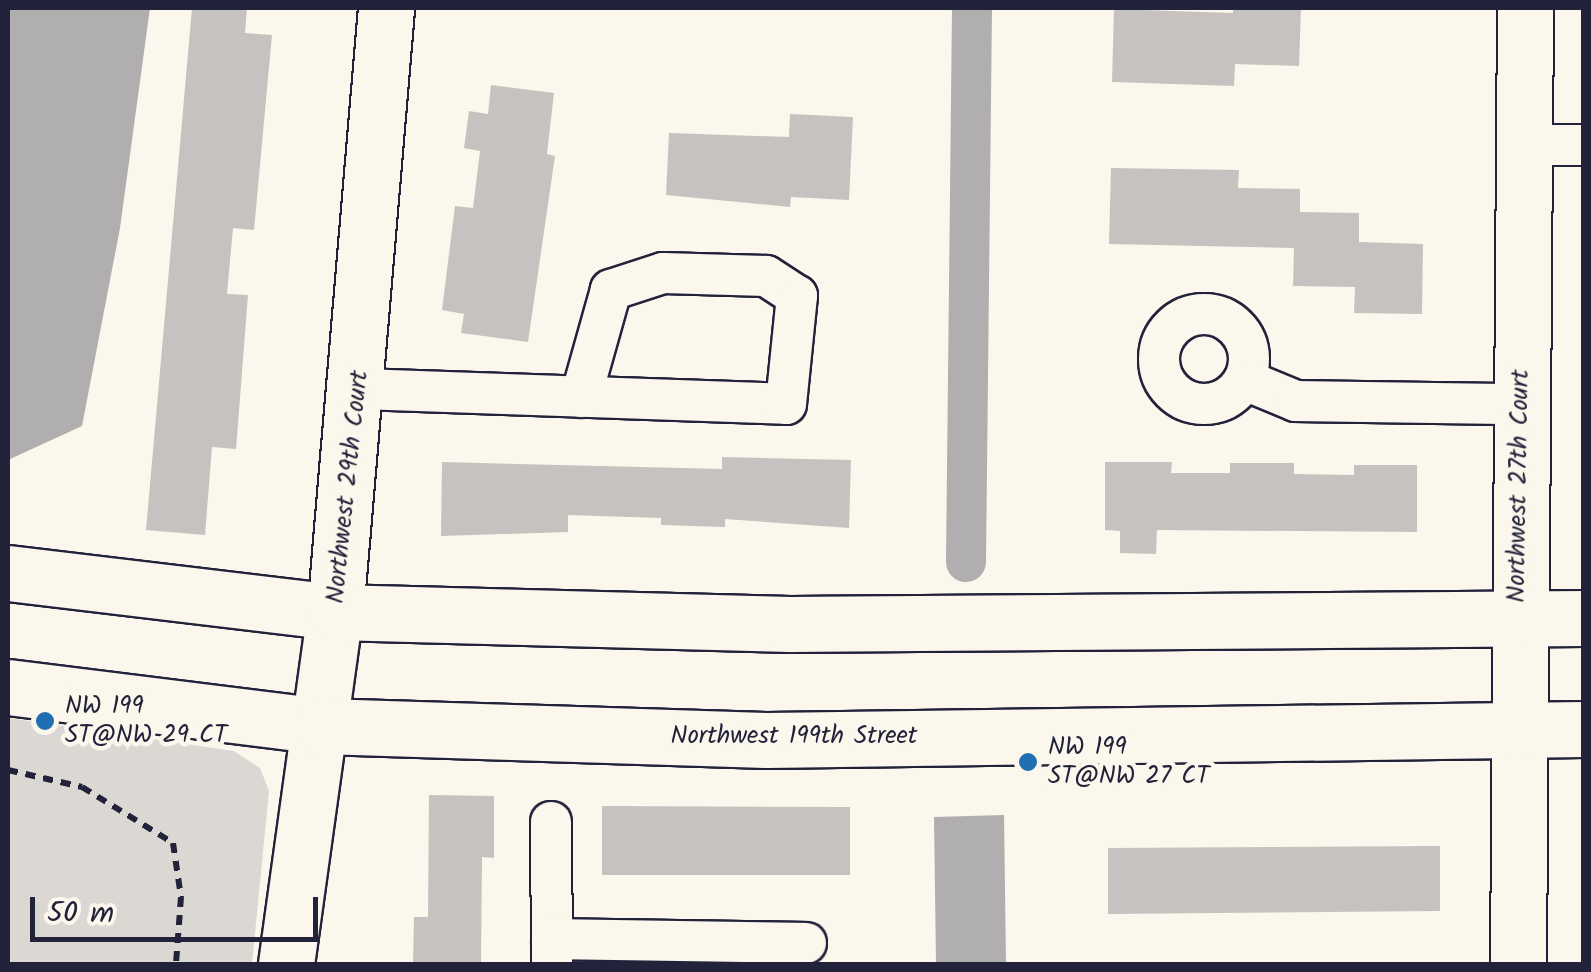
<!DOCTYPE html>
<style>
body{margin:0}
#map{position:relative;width:1591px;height:972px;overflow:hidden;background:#fbf7ec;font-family:Kalam,sans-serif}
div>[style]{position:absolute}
.green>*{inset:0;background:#dbd8d3}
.water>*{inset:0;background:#b1aeb0}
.canal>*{height:40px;margin:-20px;padding:0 20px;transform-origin:20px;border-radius:20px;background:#b1aeb0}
.building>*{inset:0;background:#c6c2c0}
.path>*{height:6px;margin-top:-3px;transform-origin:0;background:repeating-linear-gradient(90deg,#22223b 0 10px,transparent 0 18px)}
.roads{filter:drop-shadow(2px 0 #22223b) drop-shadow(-2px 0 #22223b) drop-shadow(0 2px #22223b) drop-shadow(0 -2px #22223b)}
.street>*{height:40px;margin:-20px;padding:0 20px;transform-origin:20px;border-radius:20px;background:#fbf7ec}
.street>.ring{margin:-20px;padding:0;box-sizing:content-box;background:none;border:40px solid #fbf7ec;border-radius:50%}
.secondary>*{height:55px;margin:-27.5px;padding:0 27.5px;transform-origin:27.5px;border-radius:27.5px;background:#fbf7ec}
.primary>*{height:55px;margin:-27.5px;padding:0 27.5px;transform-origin:27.5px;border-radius:27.5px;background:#fbf7ec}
.dots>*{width:28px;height:28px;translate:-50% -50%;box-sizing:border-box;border:5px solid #fbf7ec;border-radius:50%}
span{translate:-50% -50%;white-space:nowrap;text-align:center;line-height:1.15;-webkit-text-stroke:9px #fbf7ec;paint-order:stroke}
.street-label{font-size:25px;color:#22223b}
.poi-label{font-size:25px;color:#22223b}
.left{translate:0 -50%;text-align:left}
.frame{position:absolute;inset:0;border:10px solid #22223b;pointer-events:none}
.scale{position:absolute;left:30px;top:897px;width:288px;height:45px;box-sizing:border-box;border:5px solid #22223b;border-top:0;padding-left:12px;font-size:30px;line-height:35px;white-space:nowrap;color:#22223b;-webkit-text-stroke:8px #fbf7ec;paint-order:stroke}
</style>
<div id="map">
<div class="green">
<i style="clip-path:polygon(8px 718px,234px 751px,260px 768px,269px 791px,252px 964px,8px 964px)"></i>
</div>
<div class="water">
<i style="clip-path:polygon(8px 8px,150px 8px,120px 228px,82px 426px,8px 460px)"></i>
<i style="clip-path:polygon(1004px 815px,1006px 964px,936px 964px,934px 817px)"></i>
</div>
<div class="canal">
<i style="left:966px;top:562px;width:554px;rotate:-89.38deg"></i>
</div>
<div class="building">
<i style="clip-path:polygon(192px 8px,247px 8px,245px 33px,272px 35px,254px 230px,233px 228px,227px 294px,248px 295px,236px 449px,212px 447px,205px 535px,146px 530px)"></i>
<i style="clip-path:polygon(1233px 8px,1301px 8px,1299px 66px,1235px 64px,1234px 86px,1112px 82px,1114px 9px,1233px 13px)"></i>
<i style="clip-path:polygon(491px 85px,554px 93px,547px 154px,555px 156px,528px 342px,461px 333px,464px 314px,442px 310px,455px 206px,473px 208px,480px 151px,464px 148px,469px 111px,488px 114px)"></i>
<i style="clip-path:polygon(790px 114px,853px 117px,849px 200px,791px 197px,790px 207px,666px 195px,669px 133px,789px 137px)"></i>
<i style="clip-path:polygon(1111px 168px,1239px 170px,1238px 188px,1300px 189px,1300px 212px,1359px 213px,1359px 242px,1423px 244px,1422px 314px,1354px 313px,1355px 287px,1293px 286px,1294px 248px,1109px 244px)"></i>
<i style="clip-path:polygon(722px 457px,851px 460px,849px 528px,725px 519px,725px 527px,661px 525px,661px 518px,568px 515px,568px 532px,441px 536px,442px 462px,722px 469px)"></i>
<i style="clip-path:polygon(1105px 462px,1172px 462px,1171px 473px,1230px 473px,1230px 463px,1294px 463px,1294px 474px,1354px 475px,1354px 465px,1417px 465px,1417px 532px,1157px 530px,1156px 554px,1120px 553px,1120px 531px,1105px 530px)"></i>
<i style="clip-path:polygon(429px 795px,494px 796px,494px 858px,482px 857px,481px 964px,413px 964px,414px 917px,428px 917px)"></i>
<i style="clip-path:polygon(602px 806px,850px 807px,850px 875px,602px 875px)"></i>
<i style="clip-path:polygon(1440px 846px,1440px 911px,1108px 914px,1108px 848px)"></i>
</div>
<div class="path">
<i style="left:8px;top:770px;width:76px;rotate:12.9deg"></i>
<i style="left:82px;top:787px;width:107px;rotate:31.6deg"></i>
<i style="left:173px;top:843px;width:55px;rotate:81.6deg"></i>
<i style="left:181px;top:897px;width:67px;rotate:94.3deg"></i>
</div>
<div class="roads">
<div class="street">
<i style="left:1523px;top:145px;width:61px"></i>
<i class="ring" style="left:1159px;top:314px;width:50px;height:50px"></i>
<i style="left:1245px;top:380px;width:55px;rotate:22.4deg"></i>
<i style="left:1296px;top:401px;width:224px;rotate:0.8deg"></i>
<i style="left:359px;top:389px;width:427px;rotate:2deg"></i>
<i style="left:786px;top:404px;width:109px;rotate:-84.2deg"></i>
<i style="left:797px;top:296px;width:37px;rotate:-147deg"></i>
<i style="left:766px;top:276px;width:103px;rotate:-178.3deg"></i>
<i style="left:663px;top:273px;width:55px;rotate:161.9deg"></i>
<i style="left:611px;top:290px;width:111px;rotate:105.7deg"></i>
<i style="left:551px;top:822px;width:142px;rotate:89.6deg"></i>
<i style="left:552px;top:939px;width:254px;rotate:0.9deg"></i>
</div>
<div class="secondary">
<i style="left:286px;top:964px;width:355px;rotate:-82.1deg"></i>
<i style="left:335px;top:612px;width:606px;rotate:-85.17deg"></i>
<i style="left:1518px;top:964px;width:956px;rotate:-89.58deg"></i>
</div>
<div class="primary">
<i style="left:8px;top:573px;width:329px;rotate:6.8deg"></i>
<i style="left:335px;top:612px;width:455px;rotate:1.5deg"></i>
<i style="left:790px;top:624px;width:794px;rotate:-0.43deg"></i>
<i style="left:8px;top:687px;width:316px;rotate:7.1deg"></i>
<i style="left:322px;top:726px;width:444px;rotate:1.8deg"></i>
<i style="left:766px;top:740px;width:818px;rotate:-0.77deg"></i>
</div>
</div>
<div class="dots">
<i style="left:45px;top:721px;background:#1f6fb2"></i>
<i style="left:1028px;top:762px;background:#1f6fb2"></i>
</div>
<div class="street-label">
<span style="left:1519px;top:486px;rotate:-89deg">Northwest 27th Court</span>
<span style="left:348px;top:487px;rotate:-84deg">Northwest 29th Court</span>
<span style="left:794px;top:736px">Northwest 199th Street</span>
</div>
<div class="poi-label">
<span class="left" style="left:65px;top:721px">NW 199<br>ST@NW 29 CT</span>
<span class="left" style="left:1048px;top:762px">NW 199<br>ST@NW 27 CT</span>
</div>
<div class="frame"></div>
<div class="scale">50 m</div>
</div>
